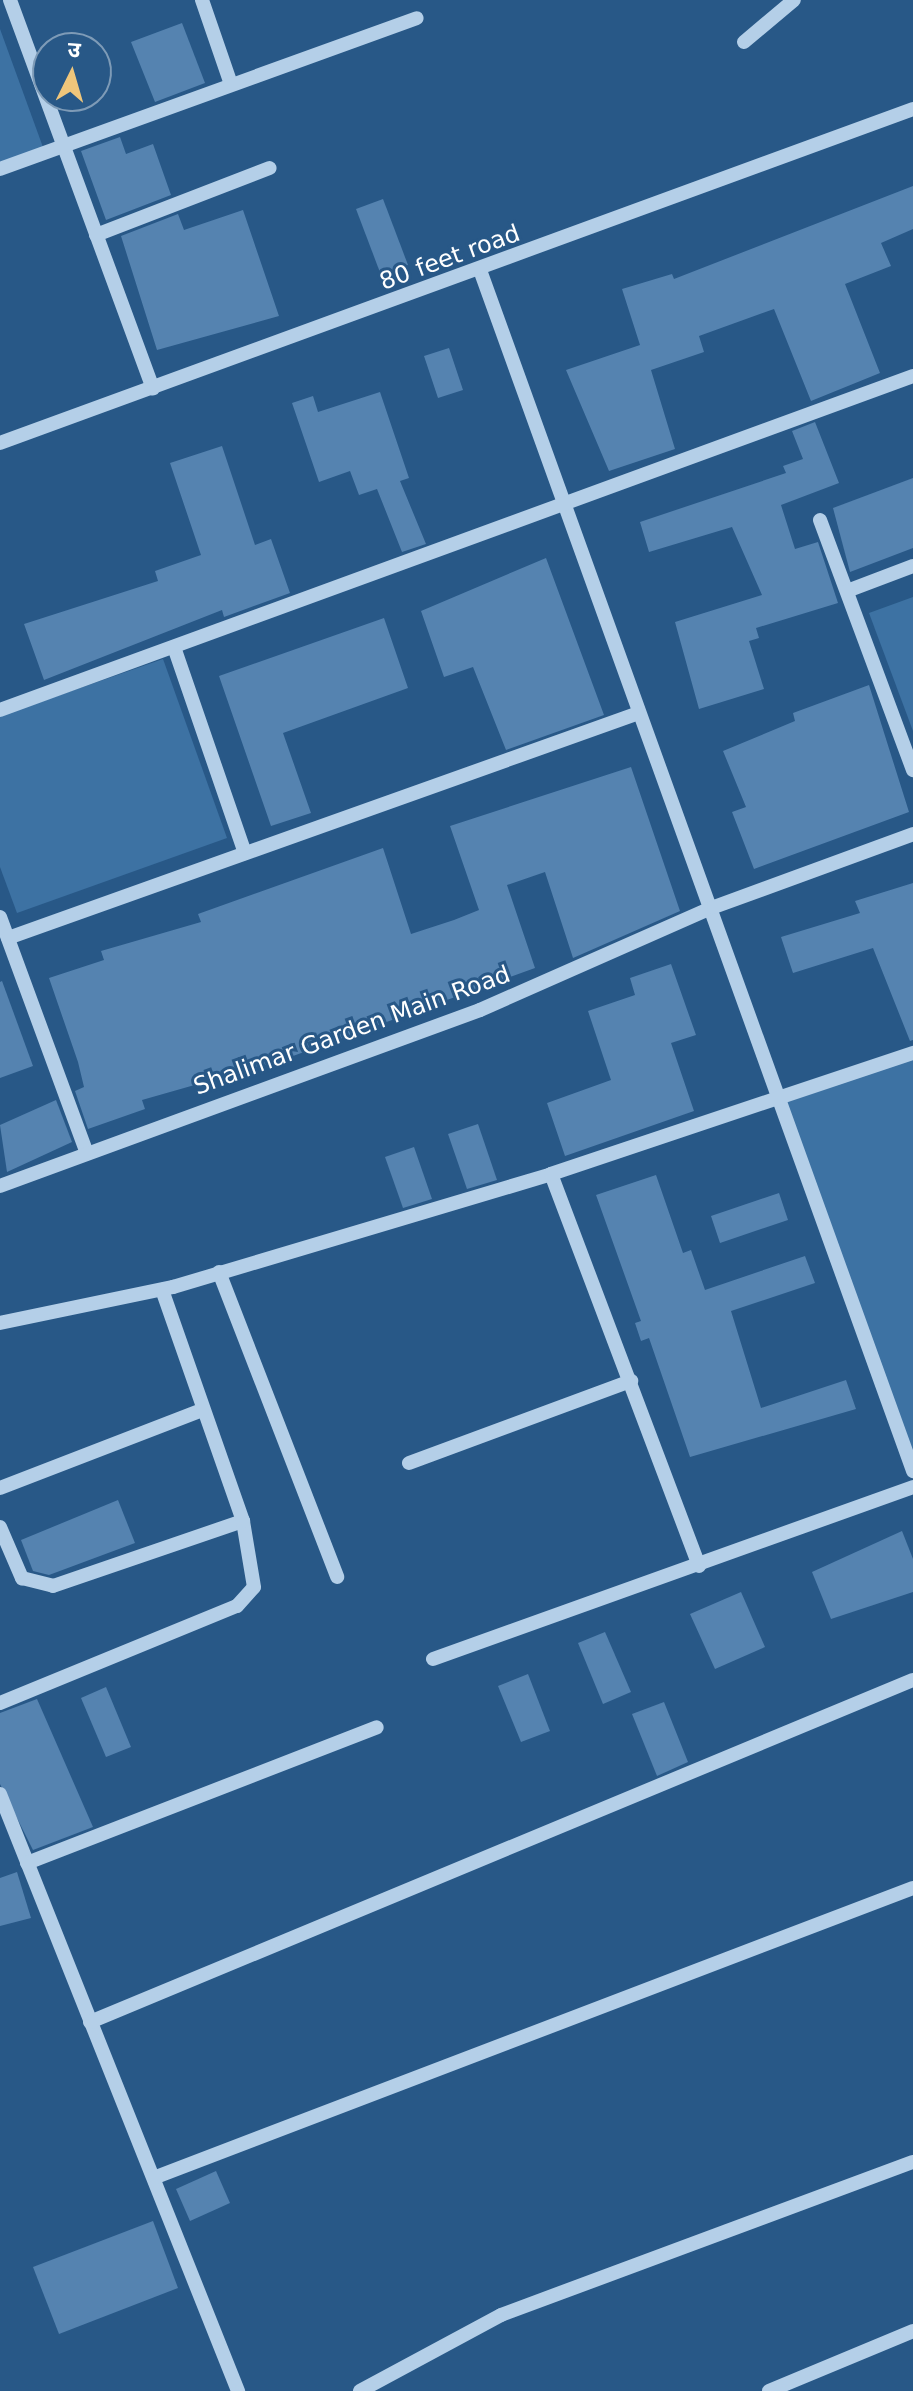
<!DOCTYPE html>
<meta charset="utf-8">
<style>
body{margin:0}
#map{position:relative;width:913px;height:2391px;overflow:hidden;background:#285887;font-family:"DejaVu Sans","Noto Sans Devanagari",sans-serif}
div>[style]{position:absolute}
.green>*{inset:0;background:#3d72a3}
.building>*{inset:0;background:#5583b0}
.minor>*{height:14px;margin:-7px;padding:0 7px;transform-origin:7px;border-radius:7px;background:#b4cfe8}
span{translate:-50% -50%;white-space:nowrap;text-align:center;line-height:1.15;-webkit-text-stroke:6px #285887;paint-order:stroke}
.street-label{font-size:24px;color:#fff}
.north{position:absolute;left:32px;top:32px;width:80px;height:80px;box-sizing:border-box;background:#285887;border:2px solid #7e9bb7;border-radius:50%;rotate:5deg;font-size:22px;font-weight:700;line-height:32px;text-align:center;color:#fff}
.north::after{content:'';display:block;margin:auto;width:28px;height:36px;background:#efc67b;clip-path:polygon(50% 0,100% 100%,50% 72%,0 100%)}
</style>
<div id="map">
<div class="green">
<i style="clip-path:polygon(0 29px,44px 150px,0 170px)"></i>
<i style="clip-path:polygon(913px 597px,913px 731px,869px 613px)"></i>
<i style="clip-path:polygon(163px 659px,227px 838px,17px 913px,0 867px,0 716px)"></i>
<i style="clip-path:polygon(913px 1053px,913px 1471px,777px 1100px)"></i>
</div>
<div class="building">
<i style="clip-path:polygon(182px 23px,205px 83px,155px 102px,131px 42px)"></i>
<i style="clip-path:polygon(120px 137px,126px 154px,153px 144px,171px 195px,106px 220px,81px 151px)"></i>
<i style="clip-path:polygon(913px 186px,913px 229px,881px 243px,891px 266px,845px 284px,880px 373px,811px 401px,774px 309px,699px 336px,704px 352px,651px 370px,675px 449px,609px 471px,566px 370px,640px 345px,622px 289px,672px 274px,674px 279px)"></i>
<i style="clip-path:polygon(383px 199px,408px 265px,381px 275px,356px 209px)"></i>
<i style="clip-path:polygon(243px 210px,279px 316px,157px 350px,121px 236px,178px 214px,184px 230px)"></i>
<i style="clip-path:polygon(449px 348px,463px 390px,438px 398px,424px 356px)"></i>
<i style="clip-path:polygon(380px 392px,409px 478px,400px 481px,426px 544px,402px 552px,377px 489px,359px 495px,350px 471px,319px 482px,292px 403px,313px 396px,318px 412px)"></i>
<i style="clip-path:polygon(815px 422px,839px 483px,781px 505px,795px 549px,818px 542px,838px 603px,756px 628px,759px 638px,749px 641px,764px 689px,699px 709px,675px 622px,762px 595px,732px 527px,649px 552px,640px 522px,786px 473px,783px 466px,803px 459px,792px 431px)"></i>
<i style="clip-path:polygon(222px 446px,255px 545px,271px 539px,290px 593px,224px 617px,222px 610px,44px 680px,24px 624px,158px 581px,155px 571px,201px 555px,170px 463px)"></i>
<i style="clip-path:polygon(913px 478px,913px 548px,850px 572px,833px 508px)"></i>
<i style="clip-path:polygon(546px 558px,604px 715px,506px 750px,473px 667px,444px 677px,421px 611px)"></i>
<i style="clip-path:polygon(384px 618px,408px 688px,283px 733px,311px 813px,271px 826px,219px 676px)"></i>
<i style="clip-path:polygon(869px 685px,909px 812px,754px 869px,732px 812px,746px 807px,723px 751px,795px 721px,793px 713px)"></i>
<i style="clip-path:polygon(631px 767px,680px 911px,573px 958px,545px 872px,507px 885px,535px 968px,282px 1060px,142px 1100px,145px 1109px,88px 1129px,75px 1091px,84px 1087px,78px 1062px,49px 978px,104px 960px,101px 951px,201px 922px,198px 914px,383px 848px,411px 934px,454px 920px,479px 910px,450px 826px)"></i>
<i style="clip-path:polygon(913px 883px,913px 1040px,910px 1041px,873px 948px,793px 973px,781px 937px,860px 913px,855px 901px)"></i>
<i style="clip-path:polygon(671px 964px,696px 1035px,671px 1043px,694px 1111px,565px 1156px,547px 1103px,611px 1080px,588px 1011px,635px 995px,630px 978px)"></i>
<i style="clip-path:polygon(2px 981px,33px 1066px,0 1078px,0 982px)"></i>
<i style="clip-path:polygon(56px 1100px,72px 1142px,7px 1172px,0 1125px)"></i>
<i style="clip-path:polygon(478px 1124px,497px 1180px,467px 1189px,448px 1134px)"></i>
<i style="clip-path:polygon(414px 1147px,432px 1199px,403px 1208px,385px 1157px)"></i>
<i style="clip-path:polygon(656px 1175px,683px 1253px,691px 1250px,705px 1290px,805px 1256px,815px 1283px,731px 1311px,761px 1408px,846px 1380px,856px 1409px,690px 1457px,649px 1338px,641px 1341px,635px 1323px,641px 1321px,596px 1195px)"></i>
<i style="clip-path:polygon(779px 1193px,788px 1220px,720px 1243px,711px 1216px)"></i>
<i style="clip-path:polygon(118px 1500px,135px 1543px,49px 1575px,33px 1571px,21px 1540px)"></i>
<i style="clip-path:polygon(902px 1531px,913px 1559px,913px 1592px,831px 1619px,812px 1572px)"></i>
<i style="clip-path:polygon(741px 1592px,765px 1647px,715px 1669px,690px 1614px)"></i>
<i style="clip-path:polygon(605px 1632px,631px 1692px,603px 1704px,578px 1643px)"></i>
<i style="clip-path:polygon(528px 1674px,550px 1731px,521px 1742px,498px 1686px)"></i>
<i style="clip-path:polygon(106px 1687px,131px 1747px,106px 1757px,81px 1698px)"></i>
<i style="clip-path:polygon(37px 1699px,93px 1827px,33px 1850px,0 1784px,0 1713px)"></i>
<i style="clip-path:polygon(664px 1702px,688px 1762px,657px 1776px,632px 1714px)"></i>
<i style="clip-path:polygon(17px 1872px,31px 1918px,0 1926px,0 1878px)"></i>
<i style="clip-path:polygon(216px 2171px,230px 2203px,190px 2221px,176px 2189px)"></i>
<i style="clip-path:polygon(153px 2221px,178px 2288px,59px 2334px,33px 2267px)"></i>
</div>
<div class="minor">
<i style="left:10px;top:0;width:414px;rotate:69.8deg"></i>
<i style="left:202px;top:0;width:89px;rotate:71deg"></i>
<i style="left:744px;top:42px;width:65px;rotate:-40deg"></i>
<i style="left:0;top:169px;width:443px;rotate:-19.9deg"></i>
<i style="left:96px;top:235px;width:186px;rotate:-21.1deg"></i>
<i style="left:480px;top:270px;width:1277px;rotate:70.17deg"></i>
<i style="left:0;top:443px;width:972px;rotate:-20.09deg"></i>
<i style="left:820px;top:520px;width:267px;rotate:69.6deg"></i>
<i style="left:847px;top:591px;width:71px;rotate:-20.7deg"></i>
<i style="left:174px;top:647px;width:218px;rotate:71deg"></i>
<i style="left:0;top:710px;width:972px;rotate:-20.09deg"></i>
<i style="left:0;top:917px;width:252px;rotate:69.8deg"></i>
<i style="left:8px;top:938px;width:670px;rotate:-19.63deg"></i>
<i style="left:551px;top:1174px;width:419px;rotate:69.3deg"></i>
<i style="left:0;top:1186px;width:511px;rotate:-20.14deg"></i>
<i style="left:480px;top:1010px;width:256px;rotate:-23.8deg"></i>
<i style="left:714px;top:907px;width:212px;rotate:-20.1deg"></i>
<i style="left:219px;top:1272px;width:327px;rotate:68.8deg"></i>
<i style="left:0;top:1323px;width:177px;rotate:-11.8deg"></i>
<i style="left:173px;top:1287px;width:395px;rotate:-16.6deg"></i>
<i style="left:551px;top:1174px;width:382px;rotate:-18.5deg"></i>
<i style="left:409px;top:1463px;width:237px;rotate:-20.3deg"></i>
<i style="left:0;top:1488px;width:217px;rotate:-21.1deg"></i>
<i style="left:0;top:1527px;width:56px;rotate:66.7deg"></i>
<i style="left:22px;top:1578px;width:32px;rotate:14deg"></i>
<i style="left:53px;top:1586px;width:201px;rotate:-18.9deg"></i>
<i style="left:433px;top:1659px;width:510px;rotate:-19.71deg"></i>
<i style="left:0;top:1703px;width:256px;rotate:-22.3deg"></i>
<i style="left:237px;top:1606px;width:25px;rotate:-48deg"></i>
<i style="left:254px;top:1587px;width:67px;rotate:-99.5deg"></i>
<i style="left:243px;top:1521px;width:245px;rotate:-109.3deg"></i>
<i style="left:0;top:1794px;width:643px;rotate:68.26deg"></i>
<i style="left:27px;top:1863px;width:375px;rotate:-21.2deg"></i>
<i style="left:90px;top:2022px;width:891px;rotate:-22.57deg"></i>
<i style="left:156px;top:2177px;width:810px;rotate:-20.9deg"></i>
<i style="left:360px;top:2391px;width:160px;rotate:-28.3deg"></i>
<i style="left:501px;top:2315px;width:439px;rotate:-20.4deg"></i>
<i style="left:769px;top:2391px;width:156px;rotate:-22.6deg"></i>
</div>
<div class="street-label">
<span style="left:450px;top:258px;rotate:-20deg">80 feet road</span>
<span style="left:352px;top:1031px;rotate:-20deg">Shalimar Garden Main Road</span>
</div>
<div class="north">उ</div>
</div>
